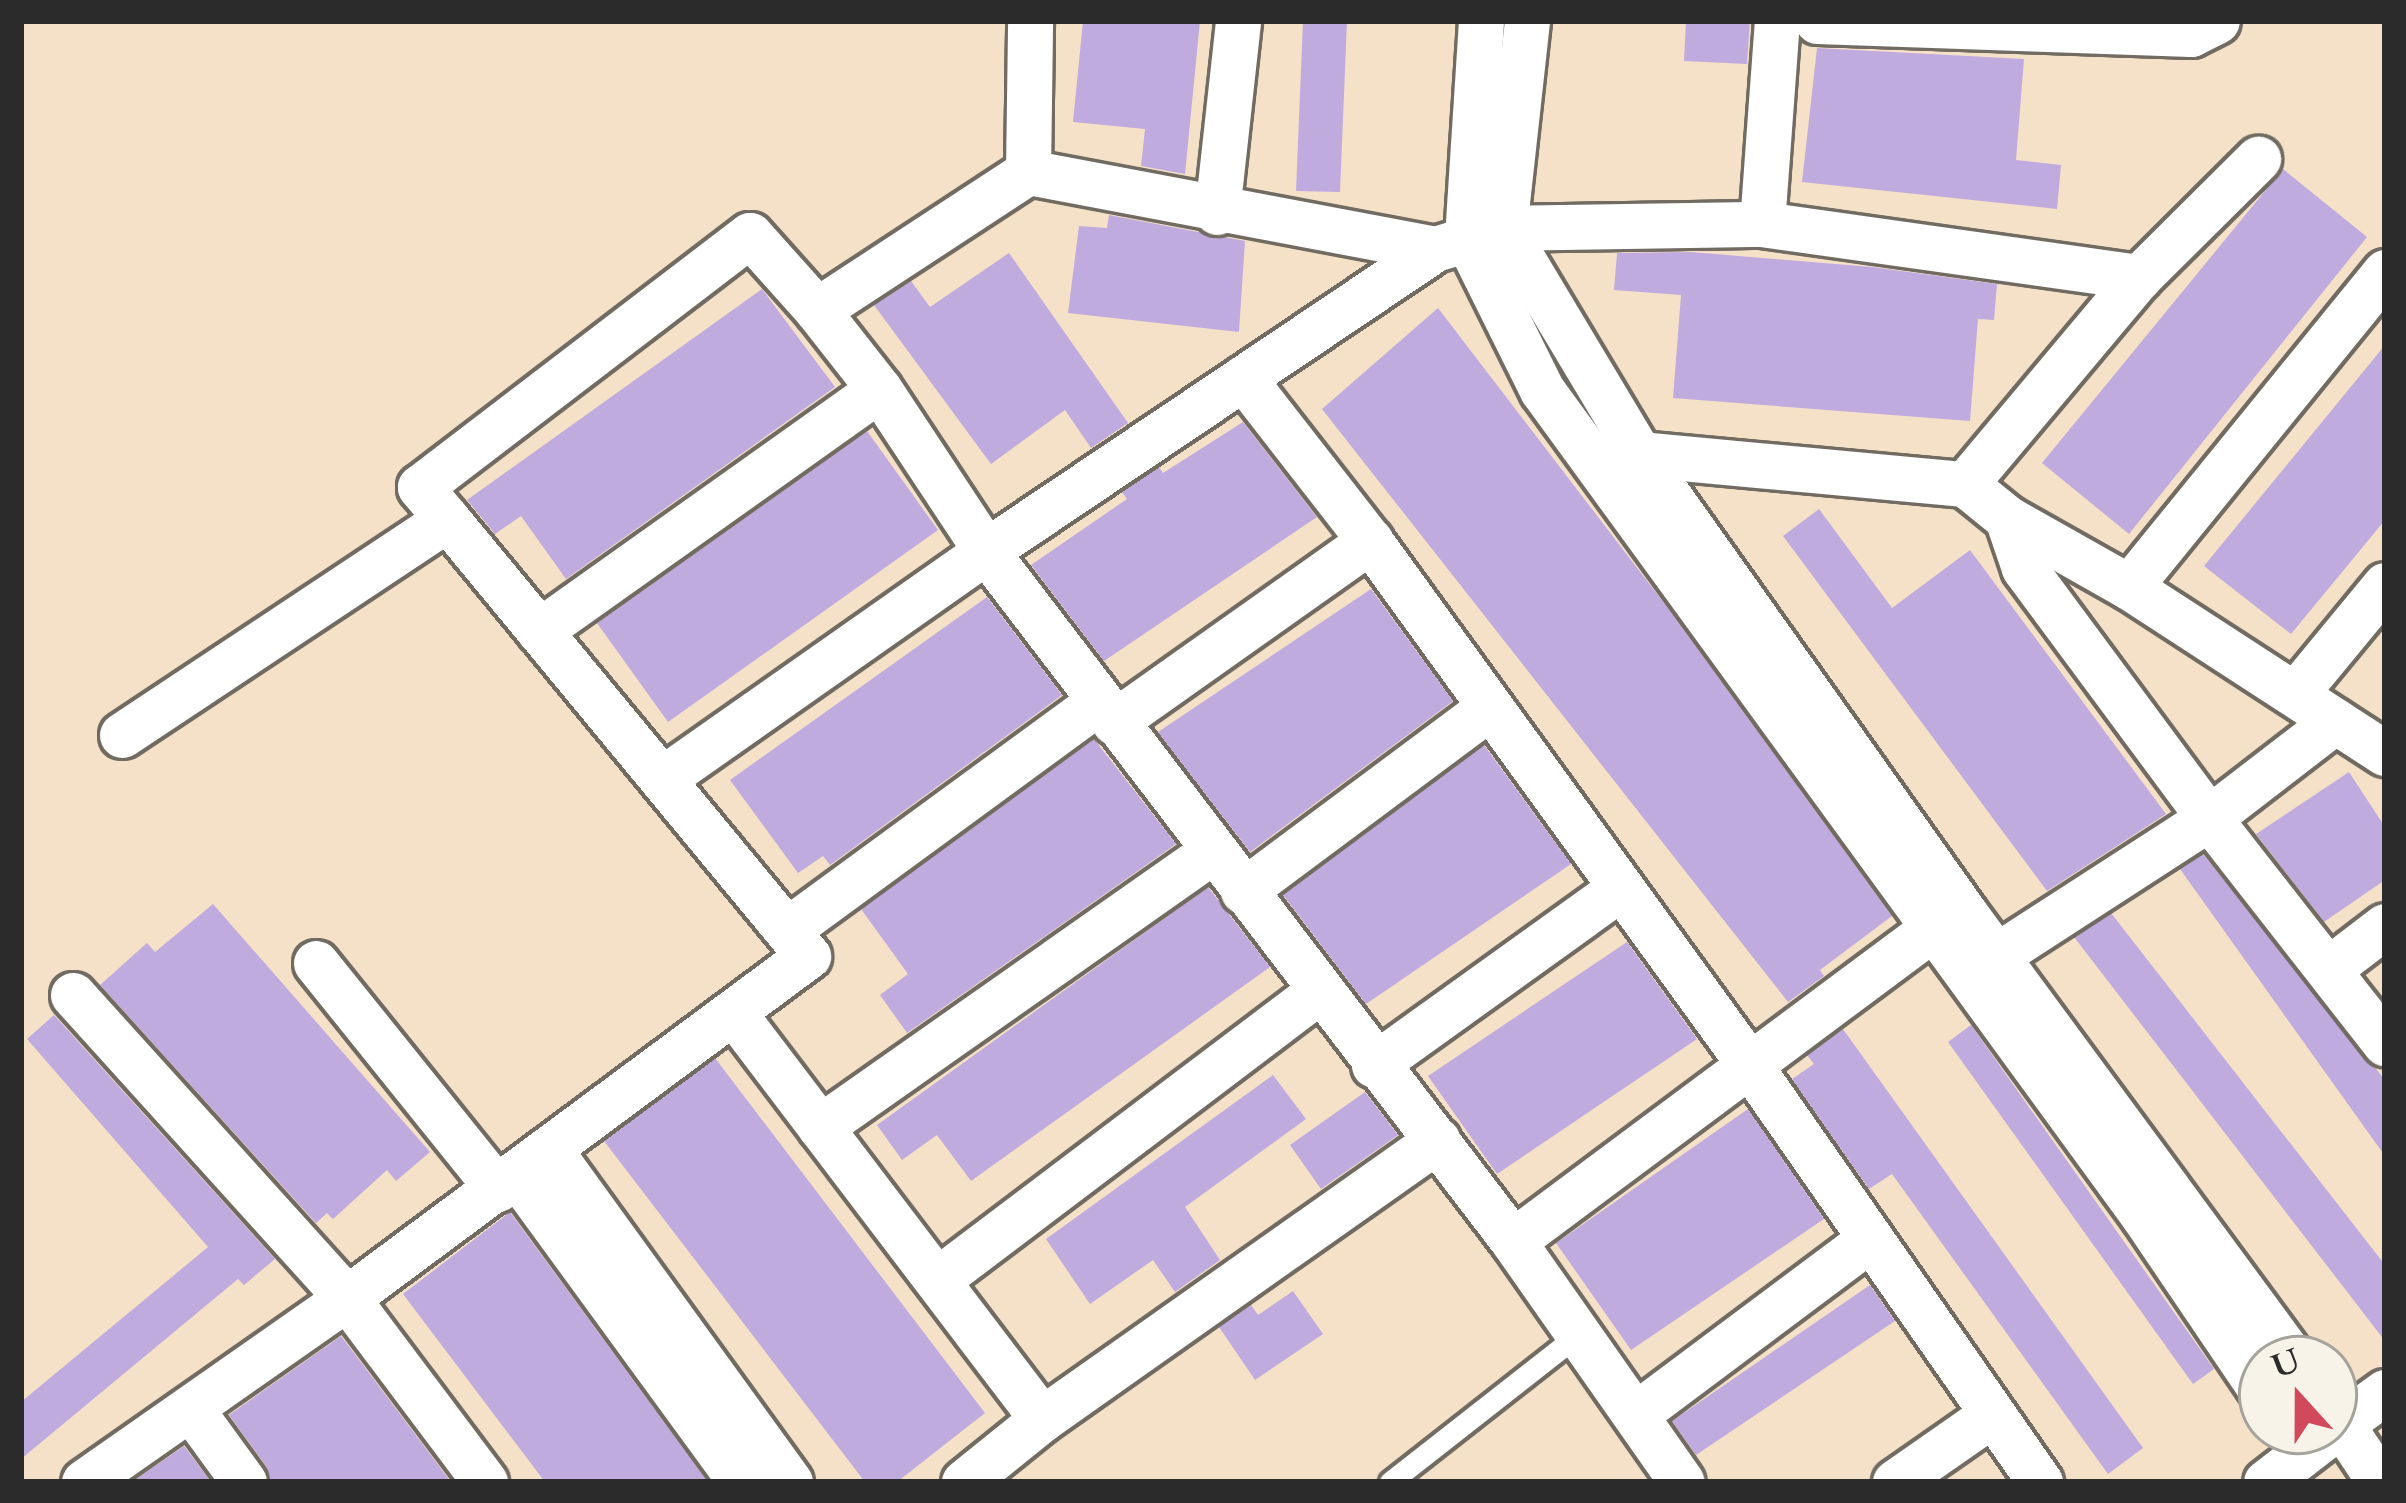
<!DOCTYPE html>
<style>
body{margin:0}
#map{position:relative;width:2406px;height:1503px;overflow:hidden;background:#f4e1c8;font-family:Cardo,serif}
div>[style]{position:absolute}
.building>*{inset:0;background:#c0abde}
.roads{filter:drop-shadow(3px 0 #716b62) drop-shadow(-3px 0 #716b62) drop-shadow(0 3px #716b62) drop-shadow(0 -3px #716b62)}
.service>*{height:21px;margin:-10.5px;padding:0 10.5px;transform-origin:10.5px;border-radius:10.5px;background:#fff}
.minor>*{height:45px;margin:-22.5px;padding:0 22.5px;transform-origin:22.5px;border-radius:22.5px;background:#fff}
span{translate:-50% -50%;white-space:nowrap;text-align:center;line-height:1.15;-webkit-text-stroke:12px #f7f3e8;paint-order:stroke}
.frame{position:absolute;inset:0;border:24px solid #2b2b2b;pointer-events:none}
.north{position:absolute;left:2238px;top:1335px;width:120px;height:120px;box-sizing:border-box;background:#f7f3e8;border:3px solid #a5a39c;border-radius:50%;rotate:339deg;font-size:33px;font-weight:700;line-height:48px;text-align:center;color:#2b2b2b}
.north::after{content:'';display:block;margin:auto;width:42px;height:54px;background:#d1495b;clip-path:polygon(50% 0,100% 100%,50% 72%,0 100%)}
</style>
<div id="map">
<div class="building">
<i style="clip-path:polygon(1083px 21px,1200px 21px,1185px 174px,1141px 166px,1145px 129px,1073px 122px)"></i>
<i style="clip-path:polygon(1303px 21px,1347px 21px,1340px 192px,1296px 191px)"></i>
<i style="clip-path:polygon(1686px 21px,1750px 21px,1747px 64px,1684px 61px)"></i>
<i style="clip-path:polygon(1817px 48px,2024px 59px,2016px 160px,2061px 165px,2057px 209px,1802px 182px)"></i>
<i style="clip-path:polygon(2283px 169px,2367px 237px,2129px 534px,2042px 463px)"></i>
<i style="clip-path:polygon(1109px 215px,1245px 241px,1239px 332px,1068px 313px,1079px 226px,1107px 228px)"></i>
<i style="clip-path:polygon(1691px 252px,1872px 267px,1997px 284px,1994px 320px,1978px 319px,1970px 421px,1673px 398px,1681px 295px,1614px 290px,1617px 253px)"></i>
<i style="clip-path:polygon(1009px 253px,1128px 423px,1091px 448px,1065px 410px,991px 464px,874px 305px,911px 281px,930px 307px)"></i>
<i style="clip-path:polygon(762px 289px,835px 387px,566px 579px,521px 516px,495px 534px,467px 500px)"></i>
<i style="clip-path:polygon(1438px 308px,1667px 607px,1892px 916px,1820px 970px,1824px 976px,1788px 1002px,1322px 409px)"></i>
<i style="clip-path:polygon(2385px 345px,2385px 520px,2291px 634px,2204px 566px)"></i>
<i style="clip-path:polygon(1243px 422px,1317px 517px,1104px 661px,1031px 565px,1127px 499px,1122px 492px,1159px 467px,1163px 473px)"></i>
<i style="clip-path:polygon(867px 431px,938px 530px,668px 722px,597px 623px)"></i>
<i style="clip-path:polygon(1819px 509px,1892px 608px,1970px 550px,2166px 814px,2047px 891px,1783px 536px)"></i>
<i style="clip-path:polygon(1371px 589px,1453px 701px,1250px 852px,1158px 732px)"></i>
<i style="clip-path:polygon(987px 597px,1062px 695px,830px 865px,823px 856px,798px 873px,730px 780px)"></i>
<i style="clip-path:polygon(1094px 739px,1176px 844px,907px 1033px,880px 995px,908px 974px,861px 909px)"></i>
<i style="clip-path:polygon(1484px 745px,1571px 864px,1366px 1004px,1283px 895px)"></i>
<i style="clip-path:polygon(2349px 772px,2385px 827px,2385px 880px,2324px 922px,2256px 834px)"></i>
<i style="clip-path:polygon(2203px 854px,2385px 1080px,2385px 1156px,2180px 869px)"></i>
<i style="clip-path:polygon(1208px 887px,1270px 967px,971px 1181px,937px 1135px,902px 1160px,877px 1125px)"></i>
<i style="clip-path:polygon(213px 904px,430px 1152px,396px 1181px,387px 1170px,333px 1219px,327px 1213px,316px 1223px,100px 985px,147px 943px,155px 952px)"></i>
<i style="clip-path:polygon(2111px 913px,2385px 1265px,2385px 1341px,2074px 937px)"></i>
<i style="clip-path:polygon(1627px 942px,1697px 1039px,1497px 1174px,1428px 1076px)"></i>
<i style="clip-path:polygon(54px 1015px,275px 1259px,244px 1285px,238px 1279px,21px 1459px,21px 1402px,208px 1247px,27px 1039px)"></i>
<i style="clip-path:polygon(1971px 1025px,2214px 1369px,2193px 1384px,1948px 1042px)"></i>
<i style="clip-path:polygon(1843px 1029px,2143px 1448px,2108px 1474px,1892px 1174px,1869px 1189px,1792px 1079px,1814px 1064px,1807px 1055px)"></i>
<i style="clip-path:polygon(715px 1058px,985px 1413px,897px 1482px,865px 1482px,604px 1141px)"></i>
<i style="clip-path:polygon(1273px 1075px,1306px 1119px,1185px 1207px,1220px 1260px,1175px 1292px,1153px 1260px,1090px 1304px,1046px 1239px)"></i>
<i style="clip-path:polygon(1365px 1092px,1398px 1135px,1321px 1189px,1290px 1145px)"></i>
<i style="clip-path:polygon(1748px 1109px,1824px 1219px,1631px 1350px,1556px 1243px)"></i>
<i style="clip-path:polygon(510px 1212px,708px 1482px,545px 1482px,403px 1294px)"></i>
<i style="clip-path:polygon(1870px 1285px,1895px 1321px,1696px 1455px,1672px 1421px)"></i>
<i style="clip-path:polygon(1293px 1291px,1323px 1334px,1255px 1380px,1219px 1327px,1251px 1305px,1258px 1315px)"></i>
<i style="clip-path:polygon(341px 1336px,366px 1369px,451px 1482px,271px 1482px,266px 1466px,229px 1415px)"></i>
<i style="clip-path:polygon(184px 1446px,211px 1482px,132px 1482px)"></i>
</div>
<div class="roads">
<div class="service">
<i style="left:1390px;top:1482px;width:240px;rotate:-38.1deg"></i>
</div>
<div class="minor">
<i style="left:1481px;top:21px;width:218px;rotate:93.7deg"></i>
<i style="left:1467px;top:239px;width:169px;rotate:63.6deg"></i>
<i style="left:1542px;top:390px;width:1023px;rotate:53.95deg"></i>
<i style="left:2144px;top:1217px;width:210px;rotate:55.9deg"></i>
<i style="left:1527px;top:21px;width:208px;rotate:96.3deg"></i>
<i style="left:1504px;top:228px;width:258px;rotate:-0.9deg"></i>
<i style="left:1762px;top:224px;width:381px;rotate:8deg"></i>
<i style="left:1817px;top:21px;width:374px;rotate:2deg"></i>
<i style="left:2191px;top:34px;width:29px;rotate:-27deg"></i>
<i style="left:1028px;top:172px;width:151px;rotate:-89.2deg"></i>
<i style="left:1217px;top:212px;width:192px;rotate:-83.7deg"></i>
<i style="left:1762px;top:224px;width:204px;rotate:-85.8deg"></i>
<i style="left:817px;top:310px;width:100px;rotate:51.9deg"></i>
<i style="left:879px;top:389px;width:194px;rotate:56.6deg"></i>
<i style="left:986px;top:551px;width:868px;rotate:52.63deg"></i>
<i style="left:1513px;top:1241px;width:294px;rotate:55deg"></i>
<i style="left:1243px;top:378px;width:207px;rotate:52.1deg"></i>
<i style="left:1370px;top:541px;width:649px;rotate:54.08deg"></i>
<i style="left:1751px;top:1067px;width:506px;rotate:55.15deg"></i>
<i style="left:1639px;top:454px;width:327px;rotate:5.3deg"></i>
<i style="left:1965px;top:484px;width:54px;rotate:39deg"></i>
<i style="left:2007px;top:518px;width:140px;rotate:29.5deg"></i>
<i style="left:2129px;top:587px;width:305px;rotate:33deg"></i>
<i style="left:1965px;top:484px;width:270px;rotate:-50deg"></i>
<i style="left:2139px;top:277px;width:168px;rotate:-44.8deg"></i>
<i style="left:2007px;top:518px;width:53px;rotate:71.2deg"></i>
<i style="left:2024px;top:568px;width:311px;rotate:53.5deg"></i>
<i style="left:2209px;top:818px;width:286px;rotate:52deg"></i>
<i style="left:2129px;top:587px;width:406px;rotate:-50.9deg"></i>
<i style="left:539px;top:631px;width:417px;rotate:-35.4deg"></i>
<i style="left:2295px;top:694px;width:141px;rotate:-50.5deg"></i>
<i style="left:1114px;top:722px;width:314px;rotate:-35.3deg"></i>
<i style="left:122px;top:735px;width:390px;rotate:-33.6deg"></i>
<i style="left:447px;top:519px;width:42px;rotate:-130.2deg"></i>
<i style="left:420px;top:487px;width:415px;rotate:-37.4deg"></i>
<i style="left:750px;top:235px;width:101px;rotate:48.2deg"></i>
<i style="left:817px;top:310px;width:252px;rotate:-33.2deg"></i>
<i style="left:1028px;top:172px;width:414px;rotate:10.7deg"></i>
<i style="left:1435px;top:249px;width:72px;rotate:-16.9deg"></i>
<i style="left:1504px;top:228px;width:263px;rotate:59.1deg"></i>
<i style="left:1639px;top:454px;width:562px;rotate:54.64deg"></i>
<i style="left:1964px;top:912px;width:555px;rotate:53.65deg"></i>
<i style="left:662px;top:779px;width:396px;rotate:-35.1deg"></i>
<i style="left:986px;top:551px;width:541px;rotate:-33.93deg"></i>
<i style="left:1243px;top:891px;width:304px;rotate:-36.7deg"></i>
<i style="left:787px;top:930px;width:386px;rotate:-36.2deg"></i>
<i style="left:1996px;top:956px;width:254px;rotate:-32.9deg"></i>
<i style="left:2209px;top:818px;width:159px;rotate:-37.6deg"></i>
<i style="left:316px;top:963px;width:290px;rotate:51.2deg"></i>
<i style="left:2330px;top:968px;width:69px;rotate:-37.4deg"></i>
<i style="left:73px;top:995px;width:409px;rotate:47.9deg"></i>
<i style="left:347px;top:1298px;width:230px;rotate:53.1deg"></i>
<i style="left:733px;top:1012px;width:511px;rotate:52.79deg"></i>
<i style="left:1374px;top:1065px;width:303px;rotate:-35.7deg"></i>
<i style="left:820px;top:1127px;width:478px;rotate:-35.1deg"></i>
<i style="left:549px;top:1149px;width:411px;rotate:54.1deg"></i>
<i style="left:516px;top:1174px;width:381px;rotate:53.9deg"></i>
<i style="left:1513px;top:1241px;width:524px;rotate:-36.69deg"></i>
<i style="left:937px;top:1280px;width:478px;rotate:-37.1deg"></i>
<i style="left:191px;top:1409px;width:90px;rotate:54deg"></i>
<i style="left:2334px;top:1413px;width:71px;rotate:56.5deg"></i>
<i style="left:2373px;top:1472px;width:12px;rotate:5deg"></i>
<i style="left:1636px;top:1414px;width:291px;rotate:-36.8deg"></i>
<i style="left:2334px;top:1429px;width:63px;rotate:-36deg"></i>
<i style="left:84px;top:1482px;width:321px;rotate:-35deg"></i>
<i style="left:347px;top:1298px;width:574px;rotate:-36.57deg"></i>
<i style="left:808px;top:956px;width:567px;rotate:-129.56deg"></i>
<i style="left:964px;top:1482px;width:100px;rotate:-38.9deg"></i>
<i style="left:1042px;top:1419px;width:484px;rotate:-35.2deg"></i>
<i style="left:1895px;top:1482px;width:117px;rotate:-34.9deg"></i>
<i style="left:2266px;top:1482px;width:83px;rotate:-37.7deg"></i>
</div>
</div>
<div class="frame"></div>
<div class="north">U</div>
</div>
